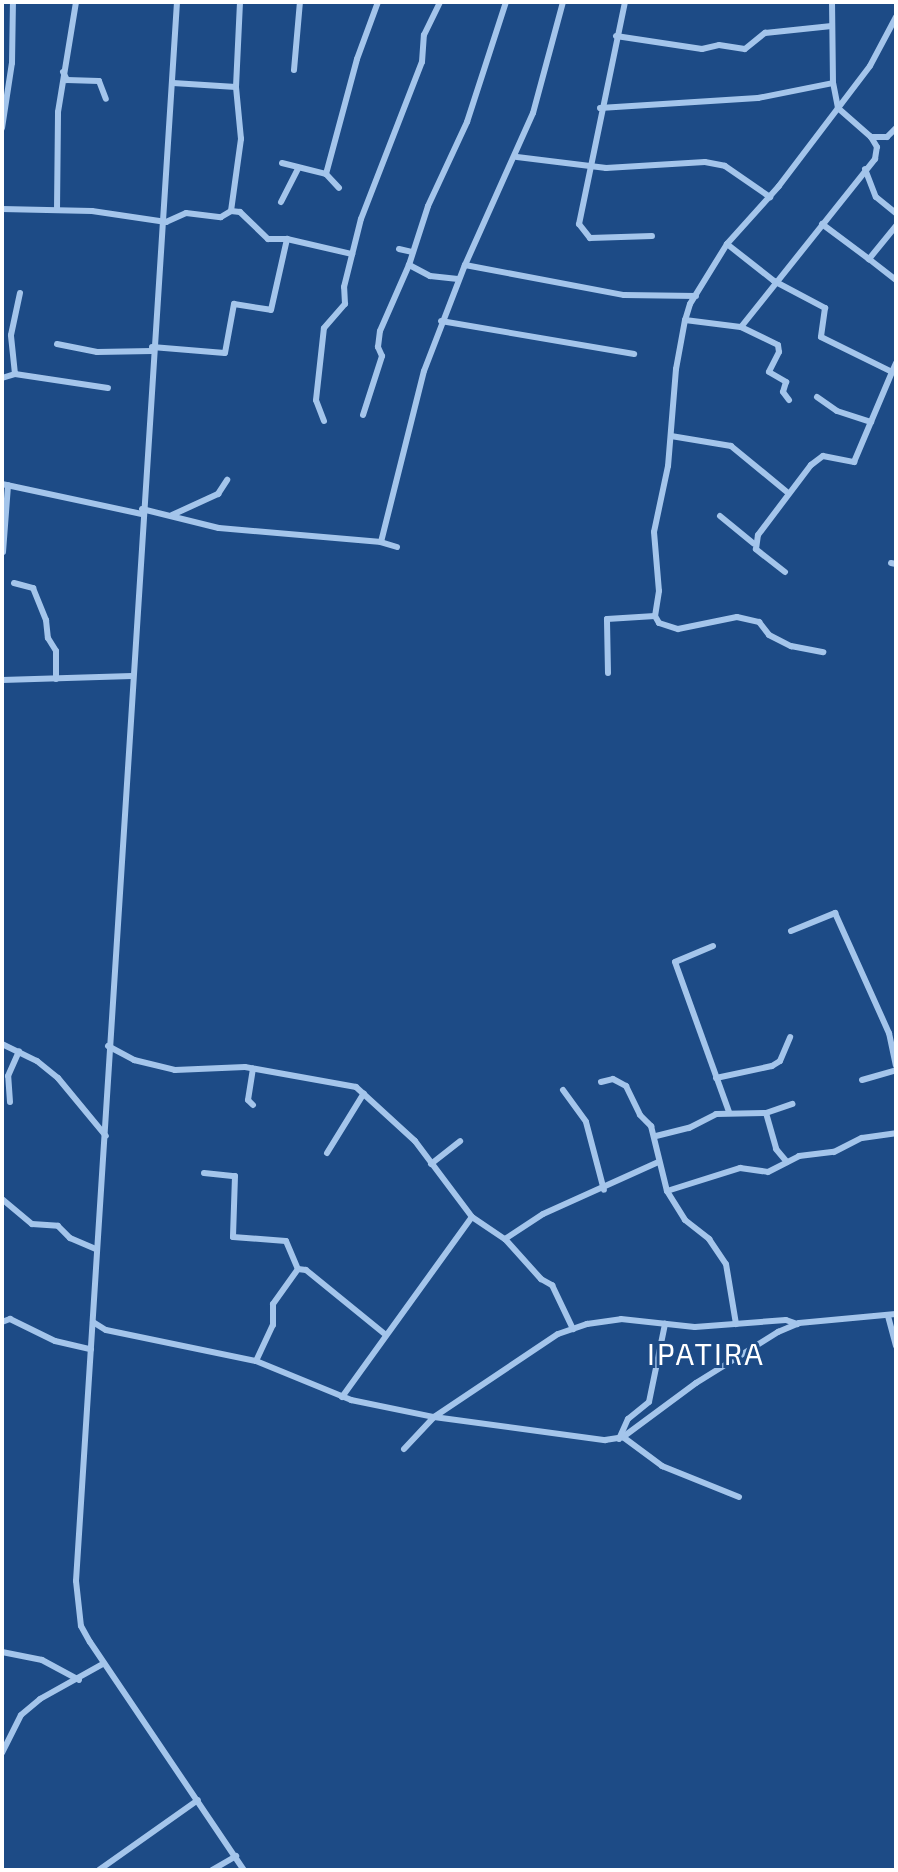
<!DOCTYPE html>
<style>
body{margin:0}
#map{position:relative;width:898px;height:1872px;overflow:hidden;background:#1d4b86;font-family:"Exo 2",sans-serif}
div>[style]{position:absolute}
.minor>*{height:6px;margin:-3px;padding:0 3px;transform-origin:3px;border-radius:3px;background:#a4c5eb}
span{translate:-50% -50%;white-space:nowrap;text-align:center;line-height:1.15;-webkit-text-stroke:6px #1d4b86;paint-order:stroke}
.quarter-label{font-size:30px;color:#fff;letter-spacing:2px}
.frame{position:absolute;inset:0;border:4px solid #fff;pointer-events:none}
</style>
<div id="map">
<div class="minor">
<i style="left:177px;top:2px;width:1582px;rotate:93.66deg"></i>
<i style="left:76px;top:1581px;width:45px;rotate:83.7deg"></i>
<i style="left:81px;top:1626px;width:18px;rotate:61deg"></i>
<i style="left:90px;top:1642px;width:275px;rotate:56deg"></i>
<i style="left:563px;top:2px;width:115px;rotate:105.1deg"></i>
<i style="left:533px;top:113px;width:167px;rotate:114.1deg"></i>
<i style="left:465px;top:265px;width:162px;rotate:10.7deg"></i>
<i style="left:624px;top:295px;width:72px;rotate:0.8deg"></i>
<i style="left:625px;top:2px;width:227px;rotate:101.7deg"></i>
<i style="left:579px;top:224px;width:18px;rotate:52deg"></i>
<i style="left:590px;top:238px;width:62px;rotate:-1.8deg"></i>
<i style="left:896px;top:17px;width:55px;rotate:118deg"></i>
<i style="left:870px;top:66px;width:151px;rotate:127.2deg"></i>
<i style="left:779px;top:186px;width:78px;rotate:131.9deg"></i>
<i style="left:727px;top:244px;width:60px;rotate:38.2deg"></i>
<i style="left:774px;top:281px;width:58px;rotate:27.9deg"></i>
<i style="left:825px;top:308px;width:29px;rotate:98deg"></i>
<i style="left:821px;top:337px;width:79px;rotate:26.2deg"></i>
<i style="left:892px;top:372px;width:10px;rotate:-66deg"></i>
<i style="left:616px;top:36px;width:87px;rotate:8.6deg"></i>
<i style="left:702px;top:49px;width:17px;rotate:-13deg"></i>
<i style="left:719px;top:45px;width:26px;rotate:9deg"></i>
<i style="left:745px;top:49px;width:26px;rotate:-39deg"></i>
<i style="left:765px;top:33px;width:67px;rotate:-6deg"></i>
<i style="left:294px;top:70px;width:68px;rotate:-85deg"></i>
<i style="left:63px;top:72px;width:9px;rotate:63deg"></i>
<i style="left:67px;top:80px;width:32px;rotate:2deg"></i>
<i style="left:99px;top:81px;width:19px;rotate:69deg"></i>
<i style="left:173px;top:83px;width:63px;rotate:3.6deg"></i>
<i style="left:600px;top:108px;width:158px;rotate:-3.6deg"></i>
<i style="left:758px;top:98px;width:76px;rotate:-11.3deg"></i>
<i style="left:2px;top:128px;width:66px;rotate:-81.3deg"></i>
<i style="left:12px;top:63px;width:61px;rotate:-89.1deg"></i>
<i style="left:871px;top:137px;width:16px"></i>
<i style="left:887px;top:137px;width:13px;rotate:-45deg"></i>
<i style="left:517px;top:157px;width:90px;rotate:7deg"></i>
<i style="left:606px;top:168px;width:99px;rotate:-3.5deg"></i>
<i style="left:705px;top:162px;width:20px;rotate:11deg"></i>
<i style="left:725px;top:166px;width:55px;rotate:34.6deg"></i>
<i style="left:282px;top:163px;width:45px;rotate:14deg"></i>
<i style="left:326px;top:174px;width:19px;rotate:47deg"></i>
<i style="left:865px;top:169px;width:30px;rotate:69deg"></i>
<i style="left:876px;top:197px;width:26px;rotate:39deg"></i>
<i style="left:326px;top:174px;width:119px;rotate:-74.9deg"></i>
<i style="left:357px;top:59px;width:61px;rotate:-69.8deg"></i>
<i style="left:281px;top:202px;width:37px;rotate:-63deg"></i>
<i style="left:2px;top:209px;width:90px;rotate:1.3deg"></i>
<i style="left:92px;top:211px;width:75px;rotate:8.5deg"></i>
<i style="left:166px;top:222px;width:22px;rotate:-24deg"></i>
<i style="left:186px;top:213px;width:35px;rotate:7deg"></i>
<i style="left:221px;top:217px;width:12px;rotate:-31deg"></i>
<i style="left:231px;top:211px;width:73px;rotate:-82.1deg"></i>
<i style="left:241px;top:139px;width:52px;rotate:-95.5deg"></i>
<i style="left:236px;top:87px;width:85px;rotate:-87.3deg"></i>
<i style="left:57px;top:210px;width:98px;rotate:-89.4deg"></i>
<i style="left:58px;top:112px;width:111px;rotate:-80.7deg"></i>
<i style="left:231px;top:211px;width:9px;rotate:6deg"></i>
<i style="left:240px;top:212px;width:39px;rotate:44deg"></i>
<i style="left:268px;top:239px;width:19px"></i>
<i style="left:822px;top:224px;width:59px;rotate:36.7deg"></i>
<i style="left:896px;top:226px;width:43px;rotate:129.3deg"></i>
<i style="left:869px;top:259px;width:34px;rotate:38deg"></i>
<i style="left:727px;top:244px;width:70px;rotate:121.7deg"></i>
<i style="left:690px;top:304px;width:17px;rotate:107deg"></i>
<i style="left:685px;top:320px;width:56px;rotate:7.1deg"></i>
<i style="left:741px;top:327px;width:215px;rotate:-51.4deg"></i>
<i style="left:875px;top:159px;width:12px;rotate:-81deg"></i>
<i style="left:877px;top:147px;width:12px;rotate:-121deg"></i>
<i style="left:871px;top:137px;width:44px;rotate:-138.7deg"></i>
<i style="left:838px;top:108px;width:25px;rotate:-101deg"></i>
<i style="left:833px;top:83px;width:81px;rotate:-90.7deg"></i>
<i style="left:399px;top:249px;width:13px;rotate:13deg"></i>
<i style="left:458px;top:279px;width:28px;rotate:-174deg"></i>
<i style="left:430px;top:276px;width:24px;rotate:-152deg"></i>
<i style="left:409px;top:265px;width:62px;rotate:-72.1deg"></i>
<i style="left:428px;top:206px;width:93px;rotate:-65.1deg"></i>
<i style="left:467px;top:122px;width:126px;rotate:-72deg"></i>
<i style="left:685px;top:320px;width:50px;rotate:100.4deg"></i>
<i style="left:676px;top:369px;width:97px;rotate:94.7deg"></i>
<i style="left:668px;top:466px;width:67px;rotate:102deg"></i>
<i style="left:654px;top:532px;width:59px;rotate:85.2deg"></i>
<i style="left:659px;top:591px;width:25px;rotate:99deg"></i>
<i style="left:655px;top:616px;width:8px;rotate:60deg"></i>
<i style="left:659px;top:623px;width:20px;rotate:18deg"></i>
<i style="left:678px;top:629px;width:60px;rotate:-11.5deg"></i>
<i style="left:737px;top:617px;width:23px;rotate:13deg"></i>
<i style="left:759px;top:622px;width:16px;rotate:52deg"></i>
<i style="left:769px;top:635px;width:25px;rotate:27deg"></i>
<i style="left:791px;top:646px;width:33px;rotate:11deg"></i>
<i style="left:441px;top:321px;width:196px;rotate:9.7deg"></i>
<i style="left:741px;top:327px;width:41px;rotate:25.9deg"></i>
<i style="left:778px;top:345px;width:7px;rotate:82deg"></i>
<i style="left:779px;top:352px;width:22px;rotate:117deg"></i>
<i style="left:769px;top:372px;width:20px;rotate:30deg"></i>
<i style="left:786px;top:382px;width:10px;rotate:107deg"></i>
<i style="left:783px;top:392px;width:10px;rotate:53deg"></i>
<i style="left:57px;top:344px;width:41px;rotate:11.3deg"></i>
<i style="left:97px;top:352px;width:55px;rotate:-1deg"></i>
<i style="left:152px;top:347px;width:73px;rotate:4.7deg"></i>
<i style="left:225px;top:353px;width:50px;rotate:-79.6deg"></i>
<i style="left:234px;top:304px;width:37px;rotate:9deg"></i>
<i style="left:271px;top:310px;width:73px;rotate:-77.3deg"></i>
<i style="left:287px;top:239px;width:67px;rotate:13deg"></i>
<i style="left:15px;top:374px;width:94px;rotate:8.6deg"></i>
<i style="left:2px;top:378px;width:14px;rotate:-17deg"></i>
<i style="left:15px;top:374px;width:39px;rotate:-96deg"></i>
<i style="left:11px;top:335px;width:43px;rotate:-77.9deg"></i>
<i style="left:817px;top:397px;width:24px;rotate:35deg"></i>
<i style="left:837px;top:411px;width:36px;rotate:18deg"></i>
<i style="left:363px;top:415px;width:62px;rotate:-72.1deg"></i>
<i style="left:382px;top:356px;width:10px;rotate:-114deg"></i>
<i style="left:378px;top:347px;width:16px;rotate:-83deg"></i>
<i style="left:380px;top:331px;width:72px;rotate:-66.3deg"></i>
<i style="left:324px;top:421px;width:22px;rotate:-111deg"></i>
<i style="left:316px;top:400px;width:72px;rotate:-83.7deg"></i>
<i style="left:324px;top:328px;width:32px;rotate:-49deg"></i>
<i style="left:345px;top:304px;width:17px;rotate:-93deg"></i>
<i style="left:344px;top:287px;width:70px;rotate:-76deg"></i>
<i style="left:361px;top:219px;width:168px;rotate:-68.8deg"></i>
<i style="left:422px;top:62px;width:27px;rotate:-86deg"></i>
<i style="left:424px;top:35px;width:37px;rotate:-64deg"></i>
<i style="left:671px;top:436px;width:61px;rotate:9.5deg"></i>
<i style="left:731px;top:446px;width:72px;rotate:39.4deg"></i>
<i style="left:2px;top:484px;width:143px;rotate:12.1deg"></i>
<i style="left:142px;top:509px;width:79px;rotate:13.9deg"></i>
<i style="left:219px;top:528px;width:163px;rotate:4.9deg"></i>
<i style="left:172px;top:515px;width:51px;rotate:-24.5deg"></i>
<i style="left:218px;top:494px;width:17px;rotate:-57deg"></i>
<i style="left:720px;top:516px;width:43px;rotate:39.3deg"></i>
<i style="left:397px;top:547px;width:17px;rotate:-163deg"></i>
<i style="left:381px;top:542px;width:176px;rotate:-75.9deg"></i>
<i style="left:424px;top:371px;width:114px;rotate:-68.9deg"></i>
<i style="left:3px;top:552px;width:67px;rotate:-85.7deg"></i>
<i style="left:891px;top:563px;width:5px;rotate:11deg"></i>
<i style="left:785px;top:572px;width:37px;rotate:-142deg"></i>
<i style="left:756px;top:549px;width:14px;rotate:-82deg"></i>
<i style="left:758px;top:535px;width:88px;rotate:-52.9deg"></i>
<i style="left:811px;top:465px;width:15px;rotate:-37deg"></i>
<i style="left:823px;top:456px;width:32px;rotate:11deg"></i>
<i style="left:854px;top:462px;width:98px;rotate:-67.1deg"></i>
<i style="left:14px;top:583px;width:20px;rotate:15deg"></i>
<i style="left:33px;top:588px;width:35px;rotate:68deg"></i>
<i style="left:46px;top:620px;width:18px;rotate:84deg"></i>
<i style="left:48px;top:638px;width:15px;rotate:58deg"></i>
<i style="left:56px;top:651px;width:28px;rotate:90deg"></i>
<i style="left:608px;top:673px;width:54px;rotate:-91.1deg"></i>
<i style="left:607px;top:619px;width:48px;rotate:-3.6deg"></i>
<i style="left:2px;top:680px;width:130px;rotate:-1.8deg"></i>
<i style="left:791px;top:931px;width:48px;rotate:-22.2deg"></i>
<i style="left:835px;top:913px;width:132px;rotate:65.8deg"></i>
<i style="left:889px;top:1033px;width:33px;rotate:78deg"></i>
<i style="left:713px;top:946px;width:41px;rotate:157.2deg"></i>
<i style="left:675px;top:962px;width:159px;rotate:70.2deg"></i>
<i style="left:2px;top:1044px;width:39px;rotate:26deg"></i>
<i style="left:37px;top:1061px;width:27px;rotate:39deg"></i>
<i style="left:58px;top:1078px;width:75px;rotate:50.4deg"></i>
<i style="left:108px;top:1046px;width:30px;rotate:28deg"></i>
<i style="left:134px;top:1060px;width:42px;rotate:13.7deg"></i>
<i style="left:175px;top:1070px;width:70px;rotate:-2.5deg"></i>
<i style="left:245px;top:1067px;width:113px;rotate:10.2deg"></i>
<i style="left:356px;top:1087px;width:80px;rotate:42.5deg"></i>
<i style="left:415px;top:1141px;width:95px;rotate:53.1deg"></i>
<i style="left:472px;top:1217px;width:40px;rotate:34deg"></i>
<i style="left:505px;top:1239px;width:54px;rotate:48deg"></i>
<i style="left:541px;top:1279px;width:13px;rotate:29deg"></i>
<i style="left:552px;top:1285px;width:49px;rotate:64.5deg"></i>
<i style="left:716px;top:1078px;width:57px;rotate:-12.1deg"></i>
<i style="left:772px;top:1066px;width:9px;rotate:-32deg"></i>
<i style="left:780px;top:1061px;width:26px;rotate:-67deg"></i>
<i style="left:862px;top:1080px;width:35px;rotate:-16deg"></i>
<i style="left:601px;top:1082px;width:12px;rotate:-14deg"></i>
<i style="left:613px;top:1079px;width:15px;rotate:28deg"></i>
<i style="left:626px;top:1086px;width:32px;rotate:64deg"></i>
<i style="left:640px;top:1115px;width:16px;rotate:45deg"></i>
<i style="left:651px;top:1126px;width:67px;rotate:76.2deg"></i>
<i style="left:667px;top:1191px;width:34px;rotate:58deg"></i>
<i style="left:685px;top:1220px;width:31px;rotate:38deg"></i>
<i style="left:709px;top:1239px;width:30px;rotate:56deg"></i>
<i style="left:726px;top:1264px;width:61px;rotate:80.5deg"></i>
<i style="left:563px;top:1090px;width:39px;rotate:54deg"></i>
<i style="left:586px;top:1122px;width:70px;rotate:75.2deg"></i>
<i style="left:10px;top:1102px;width:26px;rotate:-94deg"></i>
<i style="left:8px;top:1076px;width:27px;rotate:-66deg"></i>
<i style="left:253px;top:1105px;width:7px;rotate:-135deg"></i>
<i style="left:248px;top:1100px;width:32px;rotate:-81deg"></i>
<i style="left:766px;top:1113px;width:37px;rotate:74deg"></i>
<i style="left:776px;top:1149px;width:17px;rotate:50deg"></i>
<i style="left:656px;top:1136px;width:34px;rotate:-14deg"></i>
<i style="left:689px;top:1128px;width:30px;rotate:-27deg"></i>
<i style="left:716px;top:1114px;width:50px;rotate:-1.1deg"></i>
<i style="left:766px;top:1113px;width:28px;rotate:-19deg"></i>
<i style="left:327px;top:1153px;width:70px;rotate:-58.3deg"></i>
<i style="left:431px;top:1164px;width:37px;rotate:-38deg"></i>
<i style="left:204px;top:1173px;width:31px;rotate:6deg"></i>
<i style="left:235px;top:1176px;width:61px;rotate:91.9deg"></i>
<i style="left:233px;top:1237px;width:53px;rotate:4.3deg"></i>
<i style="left:286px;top:1241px;width:30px;rotate:67deg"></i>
<i style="left:298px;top:1269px;width:8px;rotate:7deg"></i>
<i style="left:306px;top:1270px;width:103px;rotate:39.1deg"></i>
<i style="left:667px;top:1191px;width:77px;rotate:-17.5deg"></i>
<i style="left:740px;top:1168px;width:28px;rotate:8deg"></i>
<i style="left:768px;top:1172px;width:35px;rotate:-27deg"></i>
<i style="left:799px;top:1156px;width:35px;rotate:-7deg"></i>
<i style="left:834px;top:1152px;width:31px;rotate:-27deg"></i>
<i style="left:862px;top:1138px;width:34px;rotate:-8deg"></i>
<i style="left:2px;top:1199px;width:39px;rotate:40deg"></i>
<i style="left:32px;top:1224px;width:26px;rotate:4deg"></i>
<i style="left:58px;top:1226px;width:17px;rotate:45deg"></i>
<i style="left:70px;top:1238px;width:28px;rotate:23deg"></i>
<i style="left:505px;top:1239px;width:45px;rotate:-33.3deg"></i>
<i style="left:543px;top:1214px;width:126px;rotate:-24.3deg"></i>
<i style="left:888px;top:1316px;width:31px;rotate:75deg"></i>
<i style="left:2px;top:1322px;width:9px;rotate:-21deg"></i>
<i style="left:10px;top:1319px;width:50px;rotate:26.1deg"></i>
<i style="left:55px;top:1341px;width:37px;rotate:13deg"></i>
<i style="left:93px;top:1322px;width:15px;rotate:32deg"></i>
<i style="left:106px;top:1330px;width:153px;rotate:11.7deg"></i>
<i style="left:256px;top:1361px;width:103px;rotate:22.3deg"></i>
<i style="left:351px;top:1400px;width:85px;rotate:11.6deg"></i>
<i style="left:434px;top:1417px;width:173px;rotate:7.7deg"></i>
<i style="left:605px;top:1440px;width:18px;rotate:-9deg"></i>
<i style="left:623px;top:1437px;width:91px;rotate:-36.5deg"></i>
<i style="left:696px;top:1383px;width:97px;rotate:-31.9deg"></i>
<i style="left:778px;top:1332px;width:23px;rotate:-23deg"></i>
<i style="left:799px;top:1323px;width:97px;rotate:-5.3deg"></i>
<i style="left:256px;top:1361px;width:40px;rotate:-65deg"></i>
<i style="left:273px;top:1325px;width:21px;rotate:-90deg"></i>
<i style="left:273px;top:1304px;width:43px;rotate:-54.5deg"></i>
<i style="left:342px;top:1397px;width:222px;rotate:-54.2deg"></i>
<i style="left:623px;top:1437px;width:49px;rotate:36.6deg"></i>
<i style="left:662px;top:1466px;width:83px;rotate:21.9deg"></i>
<i style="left:619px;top:1439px;width:22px;rotate:-66deg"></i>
<i style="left:628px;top:1419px;width:27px;rotate:-39deg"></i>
<i style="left:649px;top:1402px;width:80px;rotate:-78.4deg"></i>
<i style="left:404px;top:1449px;width:44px;rotate:-46.8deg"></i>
<i style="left:434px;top:1417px;width:149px;rotate:-33.8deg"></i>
<i style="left:558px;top:1334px;width:31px;rotate:-19deg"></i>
<i style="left:587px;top:1324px;width:34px;rotate:-8deg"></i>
<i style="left:621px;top:1319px;width:74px;rotate:6.2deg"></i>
<i style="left:695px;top:1327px;width:91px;rotate:-4.4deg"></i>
<i style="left:786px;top:1320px;width:12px;rotate:20deg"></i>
<i style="left:2px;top:1652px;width:41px;rotate:11.3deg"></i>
<i style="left:42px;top:1660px;width:42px;rotate:28.4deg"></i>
<i style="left:2px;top:1753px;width:42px;rotate:-63.4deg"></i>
<i style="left:21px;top:1715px;width:25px;rotate:-40deg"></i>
<i style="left:40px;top:1699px;width:72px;rotate:-29.1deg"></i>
<i style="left:99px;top:1870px;width:121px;rotate:-35.3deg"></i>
<i style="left:212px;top:1870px;width:28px;rotate:-30deg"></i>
</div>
<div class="quarter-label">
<span style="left:706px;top:1353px">IPATIRA</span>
</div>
<div class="frame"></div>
</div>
